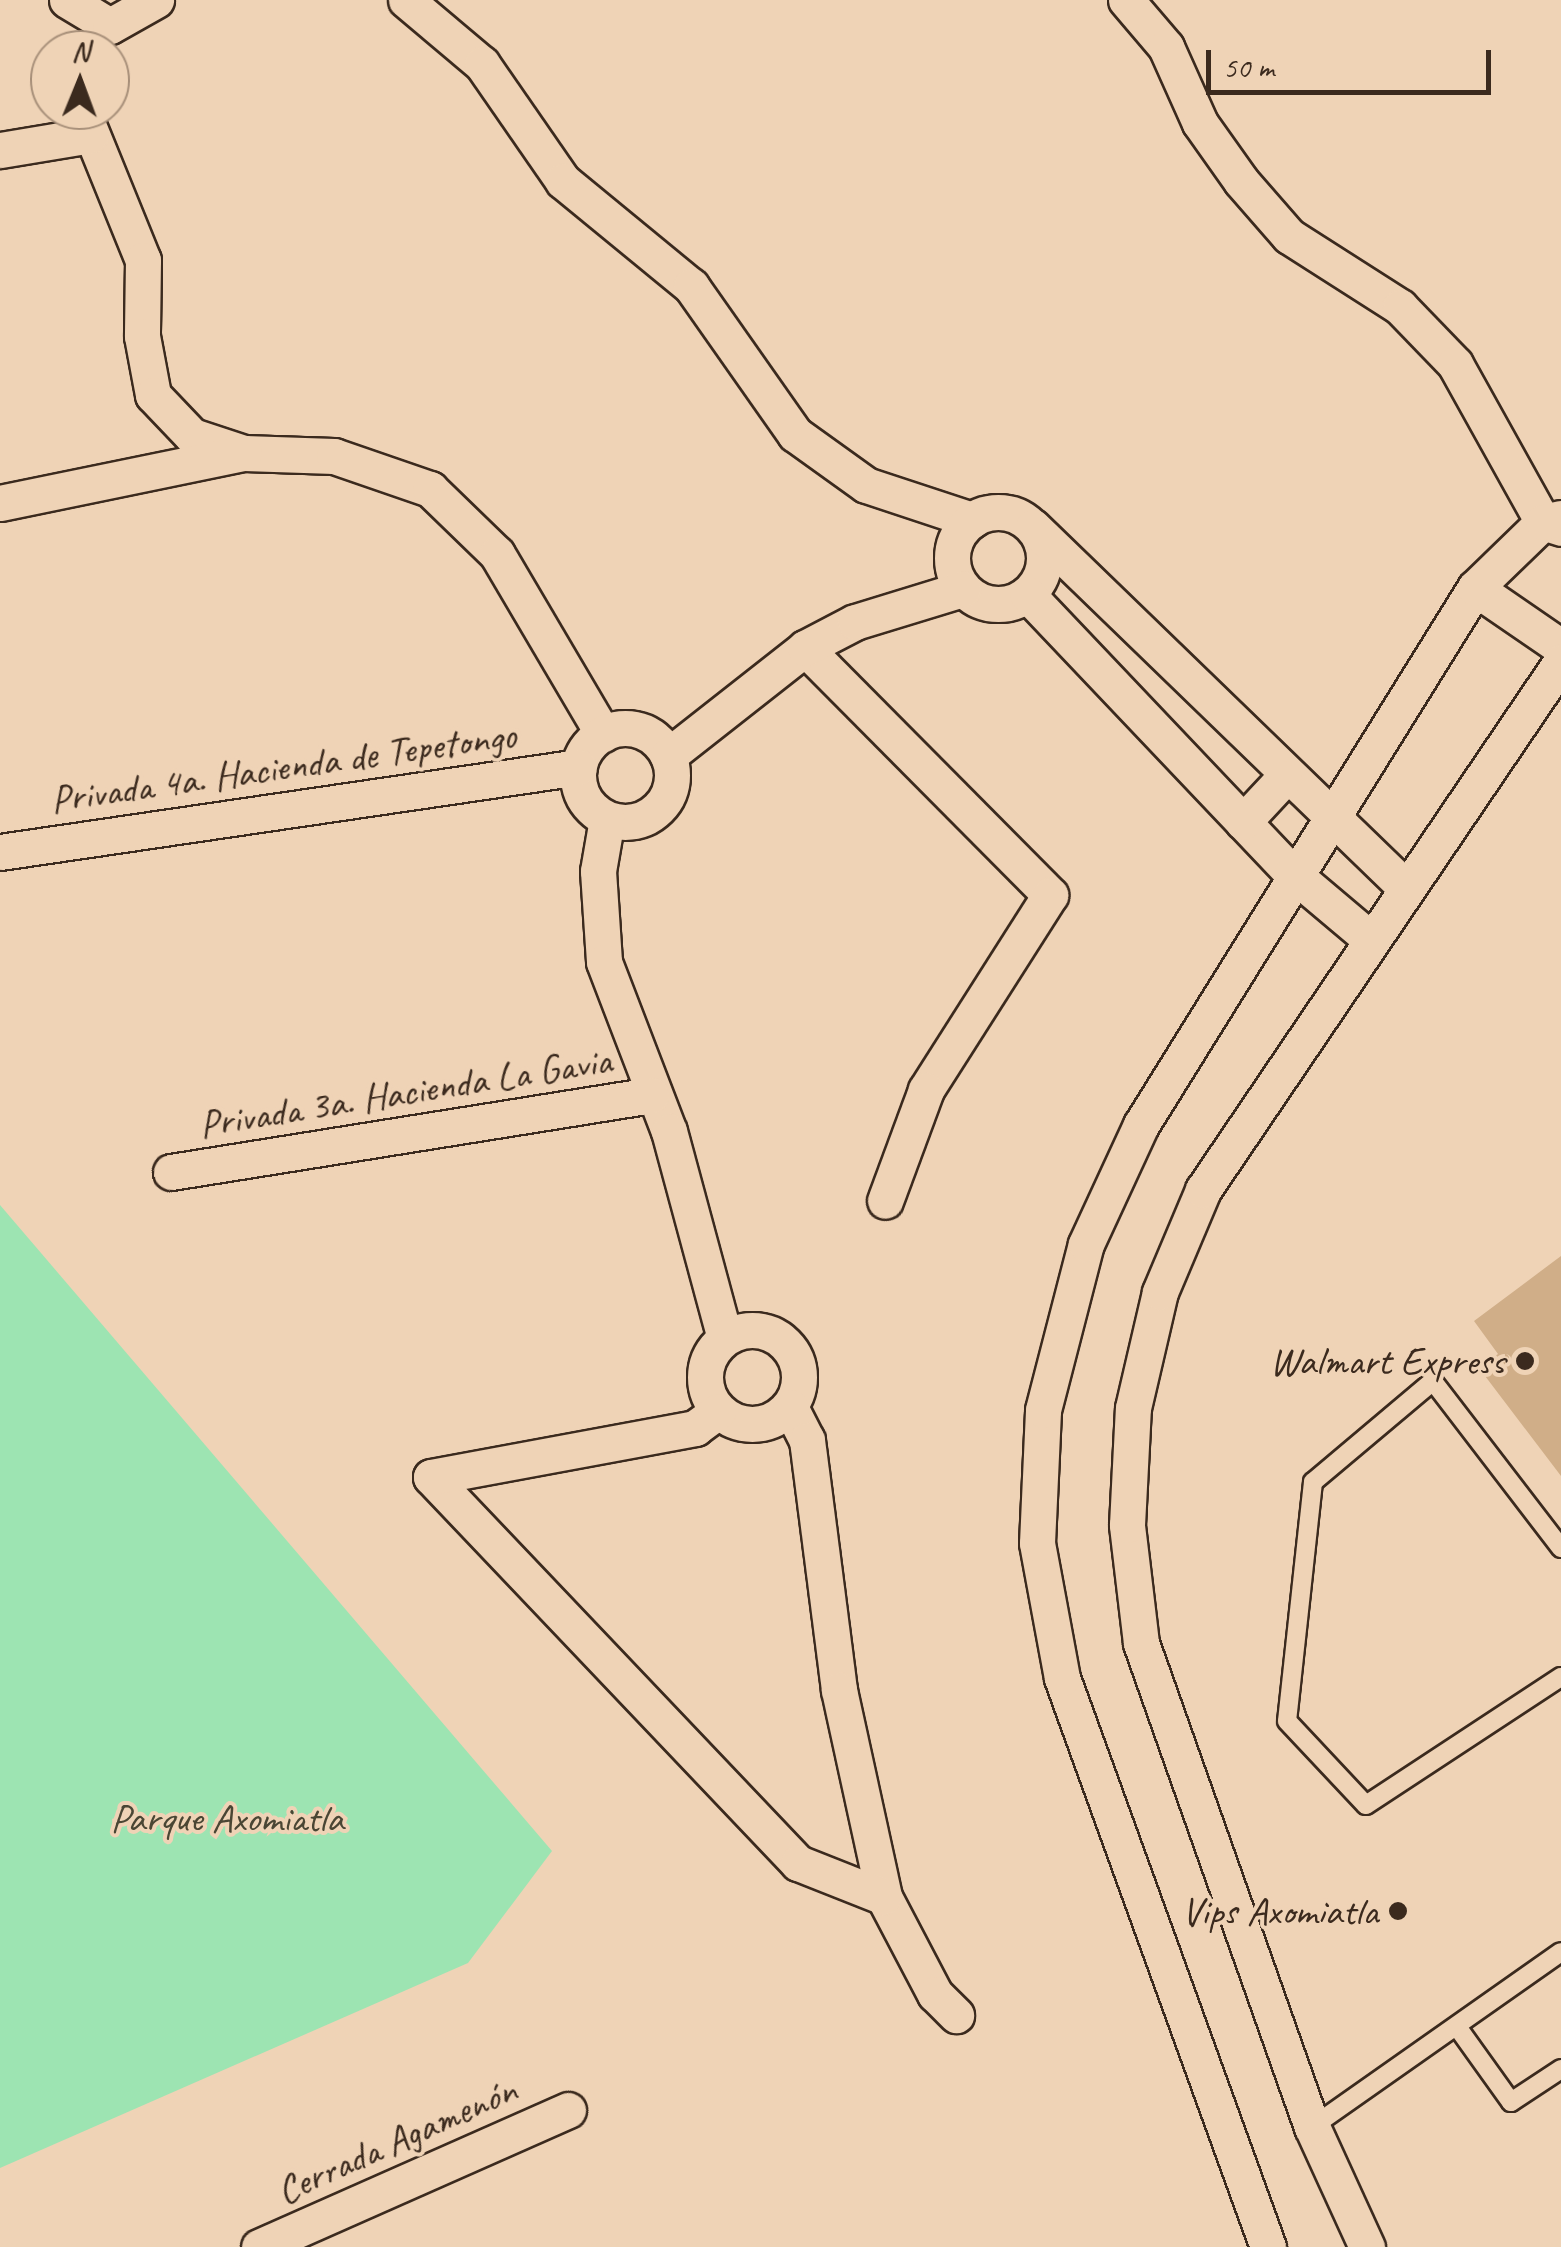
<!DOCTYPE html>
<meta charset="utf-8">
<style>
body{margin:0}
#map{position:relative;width:1561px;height:2247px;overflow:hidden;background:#efd3b6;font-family:Caveat,sans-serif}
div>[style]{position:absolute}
.green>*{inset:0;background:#9de4b2}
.building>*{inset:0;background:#d0ae88}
.roads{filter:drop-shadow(2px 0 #3b2a1e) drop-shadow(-2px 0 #3b2a1e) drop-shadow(0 2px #3b2a1e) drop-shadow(0 -2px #3b2a1e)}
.service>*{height:18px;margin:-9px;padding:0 9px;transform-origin:9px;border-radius:9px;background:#efd3b6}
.minor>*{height:35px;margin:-17.5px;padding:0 17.5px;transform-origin:17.5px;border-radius:17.5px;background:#efd3b6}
.minor>.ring{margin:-17.5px;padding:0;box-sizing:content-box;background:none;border:35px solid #efd3b6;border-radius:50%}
.dots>*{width:28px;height:28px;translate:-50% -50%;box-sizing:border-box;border:5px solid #efd3b6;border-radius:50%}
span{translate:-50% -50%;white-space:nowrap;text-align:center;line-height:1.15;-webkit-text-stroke:8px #efd3b6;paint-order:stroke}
.street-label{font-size:40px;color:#3b2a1e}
.poi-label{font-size:40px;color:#3b2a1e}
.right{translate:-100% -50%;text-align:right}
.park-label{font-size:40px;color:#4a4634}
.north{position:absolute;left:30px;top:30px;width:100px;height:100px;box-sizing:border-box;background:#efd3b6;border:2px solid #a78f79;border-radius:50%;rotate:1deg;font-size:28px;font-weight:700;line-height:40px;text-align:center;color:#3b2a1e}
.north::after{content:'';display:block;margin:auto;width:35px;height:45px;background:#3b2a1e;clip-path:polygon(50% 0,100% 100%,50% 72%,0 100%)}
.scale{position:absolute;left:1206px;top:50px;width:285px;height:45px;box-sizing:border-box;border:5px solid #3b2a1e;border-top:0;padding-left:12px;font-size:30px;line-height:35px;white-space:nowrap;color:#3b2a1e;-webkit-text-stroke:8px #efd3b6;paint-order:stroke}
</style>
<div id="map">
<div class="green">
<i style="clip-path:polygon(0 1205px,552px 1851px,468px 1963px,0 2168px)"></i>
</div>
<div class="building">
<i style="clip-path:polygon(1561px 1256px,1561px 1476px,1479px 1368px,1498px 1354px,1474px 1321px)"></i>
</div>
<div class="roads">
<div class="service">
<i style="left:1561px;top:1548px;width:210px;rotate:-127.5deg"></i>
<i style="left:1433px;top:1381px;width:157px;rotate:139.9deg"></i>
<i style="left:1313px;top:1482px;width:240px;rotate:96.2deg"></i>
<i style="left:1287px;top:1721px;width:115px;rotate:46.8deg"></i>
<i style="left:1366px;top:1805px;width:233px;rotate:-33.3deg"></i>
<i style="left:1458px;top:2028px;width:91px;rotate:54.4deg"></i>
<i style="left:1511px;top:2102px;width:60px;rotate:-33.4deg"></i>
<i style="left:1312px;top:2127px;width:304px;rotate:-35.1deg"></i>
</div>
<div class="minor">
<i style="left:67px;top:0;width:50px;rotate:31.2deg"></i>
<i style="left:110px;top:26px;width:53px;rotate:-29.5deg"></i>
<i style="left:406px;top:0;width:99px;rotate:40.1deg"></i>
<i style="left:482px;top:64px;width:142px;rotate:55.3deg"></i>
<i style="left:563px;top:181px;width:166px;rotate:39.4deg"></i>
<i style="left:691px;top:286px;width:181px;rotate:54.9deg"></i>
<i style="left:795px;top:434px;width:87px;rotate:35.7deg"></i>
<i style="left:866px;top:485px;width:112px;rotate:18.3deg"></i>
<i style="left:1126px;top:0;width:62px;rotate:49.6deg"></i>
<i style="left:1166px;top:47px;width:83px;rotate:65.9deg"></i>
<i style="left:1200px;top:123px;width:71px;rotate:54.7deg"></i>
<i style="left:1241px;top:181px;width:73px;rotate:48.9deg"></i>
<i style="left:1289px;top:236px;width:132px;rotate:32.6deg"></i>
<i style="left:1400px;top:307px;width:79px;rotate:46deg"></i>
<i style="left:1455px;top:364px;width:181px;rotate:60.9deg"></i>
<i style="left:1543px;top:522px;width:19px;rotate:18deg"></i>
<i style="left:82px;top:110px;width:162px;rotate:67.9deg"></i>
<i style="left:143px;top:260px;width:76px;rotate:90.8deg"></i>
<i style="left:142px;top:336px;width:60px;rotate:79.4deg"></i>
<i style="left:153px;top:395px;width:57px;rotate:46.4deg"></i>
<i style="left:192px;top:436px;width:55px;rotate:18.1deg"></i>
<i style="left:244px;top:453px;width:90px;rotate:1.9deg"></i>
<i style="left:334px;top:456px;width:102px;rotate:19deg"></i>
<i style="left:430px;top:489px;width:93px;rotate:44.1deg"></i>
<i style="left:497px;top:554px;width:209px;rotate:59.5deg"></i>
<i style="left:0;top:150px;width:92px;rotate:-9.4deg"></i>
<i style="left:0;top:503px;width:249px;rotate:-11.6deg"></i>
<i class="ring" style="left:952px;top:512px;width:57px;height:57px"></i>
<i style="left:1033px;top:527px;width:516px;rotate:44.06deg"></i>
<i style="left:1475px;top:588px;width:104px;rotate:34.5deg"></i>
<i style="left:1027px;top:594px;width:385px;rotate:46.5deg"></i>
<i style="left:1292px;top:873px;width:99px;rotate:40.1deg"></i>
<i style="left:805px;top:648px;width:348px;rotate:45.2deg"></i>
<i style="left:1050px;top:895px;width:231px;rotate:122.5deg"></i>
<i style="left:926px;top:1090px;width:118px;rotate:110.3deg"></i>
<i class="ring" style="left:578px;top:728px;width:59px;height:59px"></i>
<i style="left:668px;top:756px;width:174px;rotate:-38.2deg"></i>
<i style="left:805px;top:648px;width:56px;rotate:-27.5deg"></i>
<i style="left:855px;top:622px;width:113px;rotate:-17deg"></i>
<i style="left:607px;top:819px;width:53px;rotate:99.8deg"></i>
<i style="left:598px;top:871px;width:91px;rotate:86.2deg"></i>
<i style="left:604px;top:962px;width:181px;rotate:69deg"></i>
<i style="left:669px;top:1131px;width:214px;rotate:74.9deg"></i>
<i style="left:1243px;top:822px;width:60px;rotate:-47deg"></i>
<i style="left:0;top:852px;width:585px;rotate:-8.35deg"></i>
<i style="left:171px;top:1172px;width:486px;rotate:-9.1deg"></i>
<i class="ring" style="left:705px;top:1330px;width:59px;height:59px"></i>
<i style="left:790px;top:1407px;width:37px;rotate:63deg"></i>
<i style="left:807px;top:1440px;width:252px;rotate:82.7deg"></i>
<i style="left:839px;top:1690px;width:212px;rotate:77.7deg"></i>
<i style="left:884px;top:1897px;width:110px;rotate:62.3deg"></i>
<i style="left:935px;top:1994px;width:30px;rotate:45deg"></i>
<i style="left:431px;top:1477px;width:533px;rotate:46.45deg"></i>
<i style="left:798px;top:1863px;width:92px;rotate:21.6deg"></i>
<i style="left:431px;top:1477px;width:269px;rotate:-10.5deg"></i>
<i style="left:695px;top:1428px;width:29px;rotate:-36deg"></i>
<i style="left:259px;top:2247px;width:338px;rotate:-23.9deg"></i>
<i style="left:1268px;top:2247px;width:605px;rotate:-109.9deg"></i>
<i style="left:1062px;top:1678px;width:137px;rotate:-100.5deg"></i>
<i style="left:1037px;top:1543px;width:133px;rotate:-87.4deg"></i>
<i style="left:1043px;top:1410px;width:171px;rotate:-75.5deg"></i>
<i style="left:1086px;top:1244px;width:131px;rotate:-65.2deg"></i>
<i style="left:1141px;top:1125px;width:632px;rotate:-58.12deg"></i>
<i style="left:1475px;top:588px;width:95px;rotate:-44.1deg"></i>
<i style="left:1543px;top:522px;width:18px;rotate:-13deg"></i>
<i style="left:1367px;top:2247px;width:132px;rotate:-114.6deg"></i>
<i style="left:1312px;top:2127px;width:513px;rotate:-109.46deg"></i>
<i style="left:1141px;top:1643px;width:119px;rotate:-96.8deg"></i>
<i style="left:1127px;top:1525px;width:117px;rotate:-87.1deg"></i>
<i style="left:1133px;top:1408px;width:119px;rotate:-76.9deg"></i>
<i style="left:1160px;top:1292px;width:111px;rotate:-67.1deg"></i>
<i style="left:1203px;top:1190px;width:638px;rotate:-55.86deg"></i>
</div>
</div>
<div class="dots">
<i style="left:1525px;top:1361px;background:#3b2a1e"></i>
<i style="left:1398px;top:1911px;background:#3b2a1e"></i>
</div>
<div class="street-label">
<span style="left:283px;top:767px;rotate:-8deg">Privada 4a. Hacienda de Tepetongo</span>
<span style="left:405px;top:1092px;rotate:-9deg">Privada 3a. Hacienda La Gavia</span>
<span style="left:396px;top:2140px;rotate:-24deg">Cerrada Agamenón</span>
</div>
<div class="poi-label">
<span class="right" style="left:1505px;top:1361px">Walmart Express</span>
<span class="right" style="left:1378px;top:1911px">Vips Axomiatla</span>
</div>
<div class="park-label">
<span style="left:227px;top:1818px">Parque Axomiatla</span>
</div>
<div class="north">N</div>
<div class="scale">50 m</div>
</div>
